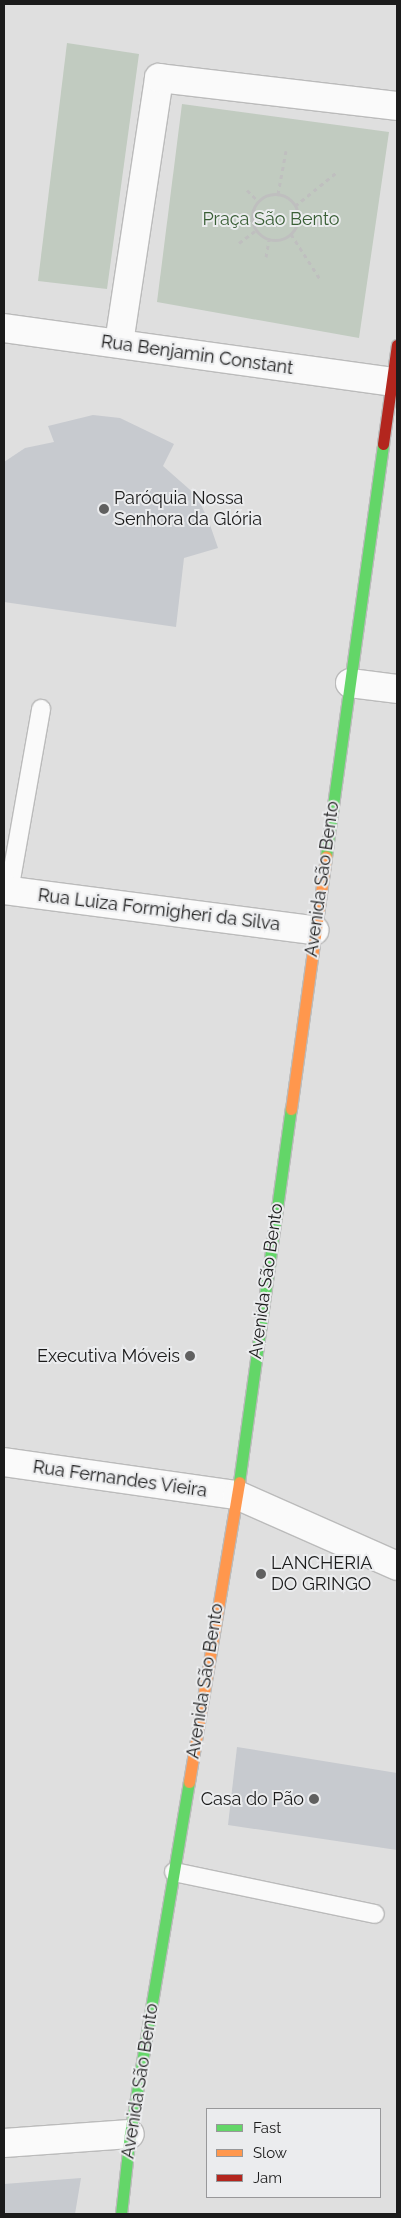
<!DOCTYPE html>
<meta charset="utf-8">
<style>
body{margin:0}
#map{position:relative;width:401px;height:2218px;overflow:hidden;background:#dfdfdf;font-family:Raleway,sans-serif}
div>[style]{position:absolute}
.green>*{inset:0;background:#c1cbc0}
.building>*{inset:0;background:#c7cacf}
.path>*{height:3px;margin-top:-1.5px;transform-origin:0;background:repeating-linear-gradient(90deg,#bfbfbf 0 4px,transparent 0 8px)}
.path>.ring{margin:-1.5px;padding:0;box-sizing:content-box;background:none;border:3px solid #bfbfbf;border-radius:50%}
.roads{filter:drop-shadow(1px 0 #bbb) drop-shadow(-1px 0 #bbb) drop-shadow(0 1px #bbb) drop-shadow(0 -1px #bbb)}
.lane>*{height:18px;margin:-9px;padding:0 9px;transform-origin:9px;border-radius:9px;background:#fafafa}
.street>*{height:28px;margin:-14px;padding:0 14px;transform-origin:14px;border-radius:14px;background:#fafafa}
.fast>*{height:11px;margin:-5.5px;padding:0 5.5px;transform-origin:5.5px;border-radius:5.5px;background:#63d668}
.slow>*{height:11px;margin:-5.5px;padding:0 5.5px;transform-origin:5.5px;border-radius:5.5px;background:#ff974d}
.jam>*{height:11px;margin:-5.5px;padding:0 5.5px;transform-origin:5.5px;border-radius:5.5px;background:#b3261e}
.dots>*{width:14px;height:14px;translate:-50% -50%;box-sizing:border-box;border:2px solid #ebecee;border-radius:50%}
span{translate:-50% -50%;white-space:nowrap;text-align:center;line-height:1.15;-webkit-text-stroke:4px #ebecee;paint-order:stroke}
.park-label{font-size:18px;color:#395e35}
.street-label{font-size:18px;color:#1b1b1b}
.poi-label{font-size:18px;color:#1b1b1b}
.left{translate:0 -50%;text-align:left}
.right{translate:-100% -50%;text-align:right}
.frame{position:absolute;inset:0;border:5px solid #1b1b1b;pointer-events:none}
.legend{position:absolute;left:206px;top:2108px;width:175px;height:90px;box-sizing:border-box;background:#ebecee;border:1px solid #98989a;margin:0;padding:6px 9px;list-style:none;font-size:15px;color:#1b1b1b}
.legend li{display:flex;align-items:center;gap:10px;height:25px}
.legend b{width:25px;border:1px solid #98989a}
</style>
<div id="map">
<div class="green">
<i style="clip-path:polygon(67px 43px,139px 54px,107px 289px,38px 281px)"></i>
<i style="clip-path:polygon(182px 104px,389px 132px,359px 338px,157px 302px)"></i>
</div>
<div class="building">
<i style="clip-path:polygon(93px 415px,120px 418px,174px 444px,163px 466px,197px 496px,209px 522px,218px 548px,184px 558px,176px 627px,4px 602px,4px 462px,25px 448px,54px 442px,48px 426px)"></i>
<i style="clip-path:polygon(237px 1747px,397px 1773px,397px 1850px,228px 1825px)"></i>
<i style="clip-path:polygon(81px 2178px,75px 2214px,4px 2214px,4px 2184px)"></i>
</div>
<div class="path">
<i style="left:247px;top:190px;width:16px;rotate:45deg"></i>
<i class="ring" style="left:252px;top:194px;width:43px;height:43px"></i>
<i style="left:278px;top:194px;width:44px;rotate:-79.5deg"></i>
<i style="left:295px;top:206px;width:54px;rotate:-39deg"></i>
<i style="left:299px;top:221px;width:39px;rotate:7deg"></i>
<i style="left:291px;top:234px;width:54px;rotate:57.2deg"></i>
<i style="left:239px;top:243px;width:20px;rotate:-37deg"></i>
<i style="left:266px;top:257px;width:17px;rotate:-80deg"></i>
</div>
<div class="roads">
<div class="lane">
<i style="left:9px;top:891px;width:185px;rotate:-80deg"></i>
<i style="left:174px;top:1872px;width:205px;rotate:11.8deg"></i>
</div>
<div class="street">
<i style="left:4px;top:328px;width:391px;rotate:7.9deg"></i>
<i style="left:119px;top:343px;width:268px;rotate:-81.4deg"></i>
<i style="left:159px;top:78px;width:240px;rotate:6.7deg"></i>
<i style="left:350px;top:683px;width:47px;rotate:7.3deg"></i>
<i style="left:4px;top:890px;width:313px;rotate:7.4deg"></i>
<i style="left:4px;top:1462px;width:235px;rotate:8.1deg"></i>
<i style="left:237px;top:1495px;width:175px;rotate:23.9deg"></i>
<i style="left:4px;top:2143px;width:126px;rotate:-4.1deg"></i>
</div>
<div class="fast">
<i style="left:326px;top:856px;width:416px;rotate:-82.1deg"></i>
<i style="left:239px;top:1482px;width:377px;rotate:-82.1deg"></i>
<i style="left:121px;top:2214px;width:81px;rotate:-83.6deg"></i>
<i style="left:130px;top:2134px;width:357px;rotate:-80.5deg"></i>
</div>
<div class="slow">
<i style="left:291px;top:1109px;width:255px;rotate:-82.1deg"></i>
<i style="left:189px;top:1782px;width:304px;rotate:-80.5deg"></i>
</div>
<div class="jam">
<i style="left:383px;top:444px;width:100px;rotate:-82deg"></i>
</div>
</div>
<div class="dots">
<i style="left:104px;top:509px;background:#606060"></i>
<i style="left:190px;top:1356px;background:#606060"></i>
<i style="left:261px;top:1574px;background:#606060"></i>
<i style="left:314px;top:1799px;background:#606060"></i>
</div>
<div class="park-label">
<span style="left:271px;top:219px">Praça São Bento</span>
</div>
<div class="street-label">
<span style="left:197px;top:355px;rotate:8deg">Rua Benjamin Constant</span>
<span style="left:322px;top:879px;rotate:-82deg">Avenida São Bento</span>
<span style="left:159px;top:910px;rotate:7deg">Rua Luiza Formigheri da Silva</span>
<span style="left:266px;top:1281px;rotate:-82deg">Avenida São Bento</span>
<span style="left:120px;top:1479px;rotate:8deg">Rua Fernandes Vieira</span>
<span style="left:205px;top:1681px;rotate:-81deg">Avenida São Bento</span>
<span style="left:140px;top:2081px;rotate:-81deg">Avenida São Bento</span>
</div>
<div class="poi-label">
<span class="left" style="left:114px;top:509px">Paróquia Nossa<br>Senhora da Glória</span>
<span class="right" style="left:180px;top:1356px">Executiva Móveis</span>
<span class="left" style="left:271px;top:1574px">LANCHERIA<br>DO GRINGO</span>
<span class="right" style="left:304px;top:1799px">Casa do Pão</span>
</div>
<div class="frame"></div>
<ul class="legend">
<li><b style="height:6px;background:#63d668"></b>Fast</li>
<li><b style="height:6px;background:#ff974d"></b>Slow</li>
<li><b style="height:6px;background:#b3261e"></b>Jam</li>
</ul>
</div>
